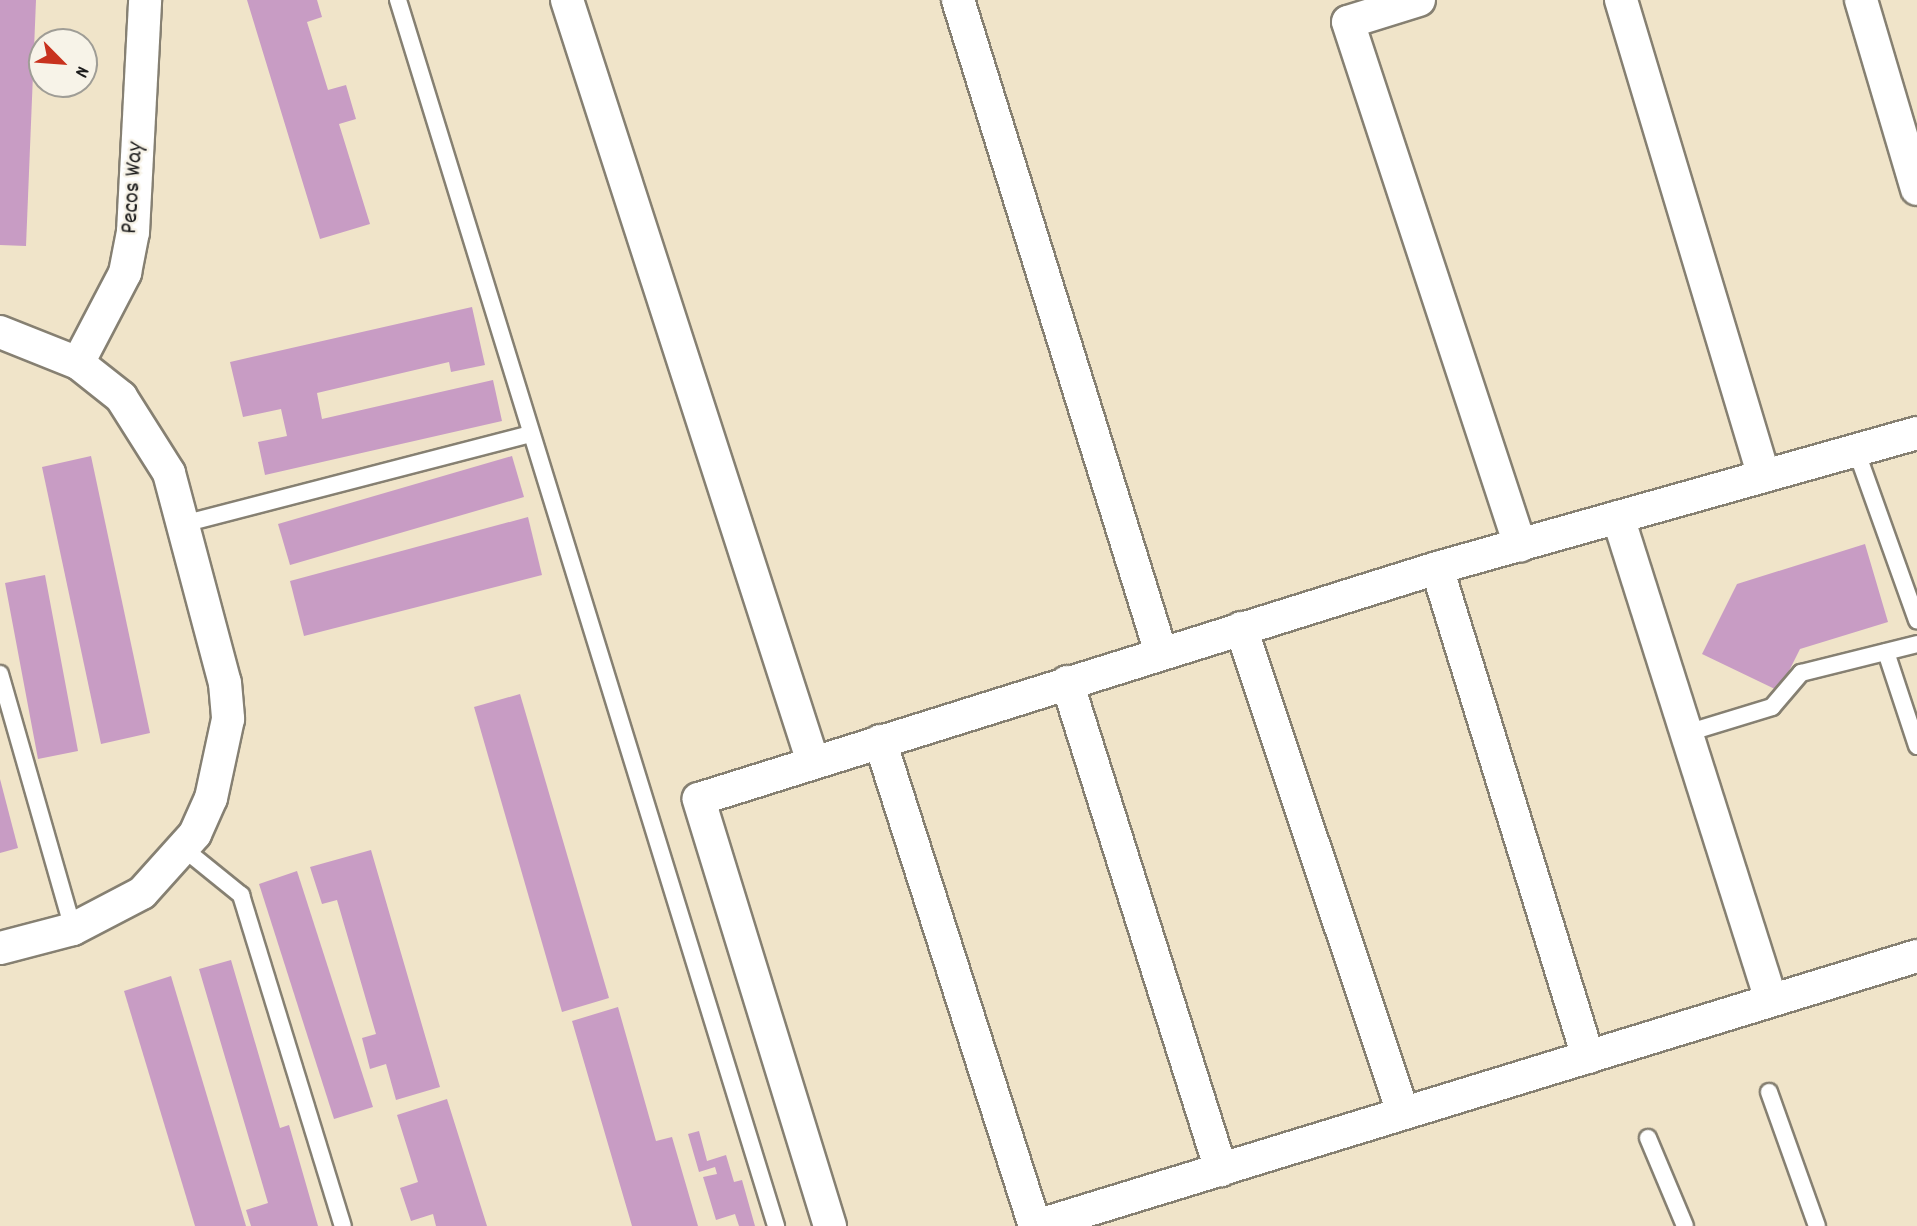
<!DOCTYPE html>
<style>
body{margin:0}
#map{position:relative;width:1917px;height:1226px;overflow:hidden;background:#f0e4c9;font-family:Dekko,sans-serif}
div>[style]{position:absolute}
.building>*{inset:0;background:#c89cc4}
.roads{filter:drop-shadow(2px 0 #868072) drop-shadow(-2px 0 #868072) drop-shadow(0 2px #868072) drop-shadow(0 -2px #868072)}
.service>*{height:16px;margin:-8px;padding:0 8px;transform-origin:8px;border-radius:8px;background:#fff}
.minor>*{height:32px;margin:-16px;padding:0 16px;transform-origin:16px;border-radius:16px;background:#fff}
span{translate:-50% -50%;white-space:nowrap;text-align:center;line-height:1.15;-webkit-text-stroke:5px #f7f3e8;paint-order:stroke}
.street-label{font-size:24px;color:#1c1c1c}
.north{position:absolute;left:28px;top:28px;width:70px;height:70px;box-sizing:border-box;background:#f7f3e8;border:2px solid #9f9d96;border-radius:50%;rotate:115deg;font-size:19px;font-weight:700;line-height:28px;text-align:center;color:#1c1c1c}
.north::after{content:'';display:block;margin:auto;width:24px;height:32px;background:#c8321e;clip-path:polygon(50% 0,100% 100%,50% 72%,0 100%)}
</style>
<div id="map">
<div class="building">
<i style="clip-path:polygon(0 0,36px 0,26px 246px,0 245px)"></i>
<i style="clip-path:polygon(247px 0,317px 0,322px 17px,307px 22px,328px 90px,346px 85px,356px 119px,339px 124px,370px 224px,320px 239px)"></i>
<i style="clip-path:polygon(472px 307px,485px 365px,451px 372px,449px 362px,317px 393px,322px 419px,493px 380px,502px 421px,265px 475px,258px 442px,287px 436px,281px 409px,243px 417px,230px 362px)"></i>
<i style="clip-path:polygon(91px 456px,150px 733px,101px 744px,42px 467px)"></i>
<i style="clip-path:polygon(512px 456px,524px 497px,290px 565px,278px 524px)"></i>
<i style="clip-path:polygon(528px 517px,542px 575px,304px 636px,290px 581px)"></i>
<i style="clip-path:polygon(1865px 544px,1888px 622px,1800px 649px,1779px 691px,1702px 654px,1737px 584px)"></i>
<i style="clip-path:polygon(45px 575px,78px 751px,38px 759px,5px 583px)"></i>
<i style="clip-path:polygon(520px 694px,609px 998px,562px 1012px,474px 707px)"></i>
<i style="clip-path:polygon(0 779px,18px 848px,0 853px)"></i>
<i style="clip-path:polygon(371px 850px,440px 1087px,396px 1100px,386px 1064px,370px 1069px,362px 1038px,376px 1034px,337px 900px,322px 904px,310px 867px)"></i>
<i style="clip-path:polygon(297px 871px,373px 1107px,334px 1119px,259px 884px)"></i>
<i style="clip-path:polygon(231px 960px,280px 1128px,289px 1125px,318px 1226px,251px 1226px,246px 1210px,268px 1203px,199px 969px)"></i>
<i style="clip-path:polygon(171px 976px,246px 1226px,195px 1226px,124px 991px)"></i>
<i style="clip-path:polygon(618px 1007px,656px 1141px,672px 1137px,698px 1226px,632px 1226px,572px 1021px)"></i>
<i style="clip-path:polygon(447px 1099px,487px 1226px,436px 1226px,433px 1214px,411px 1221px,400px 1188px,418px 1182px,397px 1115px)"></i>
<i style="clip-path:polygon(699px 1131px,707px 1161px,726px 1155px,734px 1182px,742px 1180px,755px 1226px,739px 1226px,735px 1214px,716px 1220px,703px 1177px,717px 1174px,715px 1167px,699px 1172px,688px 1134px)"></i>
</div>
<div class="roads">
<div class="service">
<i style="left:398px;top:0;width:1283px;rotate:72.86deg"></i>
<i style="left:1856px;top:450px;width:181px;rotate:70.3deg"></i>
<i style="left:183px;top:524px;width:359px;rotate:-14.5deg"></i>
<i style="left:1886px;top:652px;width:99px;rotate:71.7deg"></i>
<i style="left:0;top:674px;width:265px;rotate:74deg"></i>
<i style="left:1687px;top:733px;width:89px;rotate:-17deg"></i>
<i style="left:1772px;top:707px;width:45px;rotate:-49.5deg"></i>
<i style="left:1801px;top:673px;width:120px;rotate:-14deg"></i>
<i style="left:183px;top:848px;width:75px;rotate:39deg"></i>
<i style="left:241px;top:895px;width:346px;rotate:72.9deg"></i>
<i style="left:1769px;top:1092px;width:142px;rotate:70.3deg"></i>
<i style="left:1648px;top:1138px;width:95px;rotate:67.2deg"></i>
</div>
<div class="minor">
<i style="left:567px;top:0;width:801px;rotate:72.11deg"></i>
<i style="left:958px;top:0;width:684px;rotate:72.73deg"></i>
<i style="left:1419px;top:0;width:74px;rotate:162.8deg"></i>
<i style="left:1348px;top:22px;width:551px;rotate:71.8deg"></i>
<i style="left:1621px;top:0;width:497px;rotate:73.3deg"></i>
<i style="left:1861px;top:0;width:197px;rotate:73.5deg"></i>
<i style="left:0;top:332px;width:84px;rotate:21.7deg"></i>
<i style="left:78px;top:363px;width:55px;rotate:38.3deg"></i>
<i style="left:121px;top:397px;width:90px;rotate:57.7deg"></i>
<i style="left:169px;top:473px;width:217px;rotate:75.1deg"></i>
<i style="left:225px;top:683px;width:36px;rotate:85deg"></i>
<i style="left:228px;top:719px;width:81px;rotate:102.1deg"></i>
<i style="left:211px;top:798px;width:39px;rotate:114deg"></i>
<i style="left:195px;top:834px;width:79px;rotate:131.9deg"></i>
<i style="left:142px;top:893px;width:78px;rotate:152.4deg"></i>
<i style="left:73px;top:929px;width:75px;rotate:165.4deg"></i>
<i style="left:78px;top:363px;width:102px;rotate:-62.4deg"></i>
<i style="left:125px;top:273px;width:42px;rotate:-79deg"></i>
<i style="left:133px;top:232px;width:232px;rotate:-87deg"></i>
<i style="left:1618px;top:517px;width:507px;rotate:72.42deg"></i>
<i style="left:1437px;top:568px;width:512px;rotate:72.84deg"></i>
<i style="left:1241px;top:628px;width:511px;rotate:71.53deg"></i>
<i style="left:1067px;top:682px;width:512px;rotate:72.49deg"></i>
<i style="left:880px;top:741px;width:509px;rotate:72.28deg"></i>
<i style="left:830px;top:1226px;width:447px;rotate:-107.1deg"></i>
<i style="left:699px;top:799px;width:773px;rotate:-17.38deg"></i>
<i style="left:1437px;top:568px;width:499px;rotate:-15.7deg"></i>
<i style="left:1036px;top:1226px;width:921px;rotate:-17.04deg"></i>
</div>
</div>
<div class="street-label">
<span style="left:134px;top:188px;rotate:-86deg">Pecos Way</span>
</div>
<div class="north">N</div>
</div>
